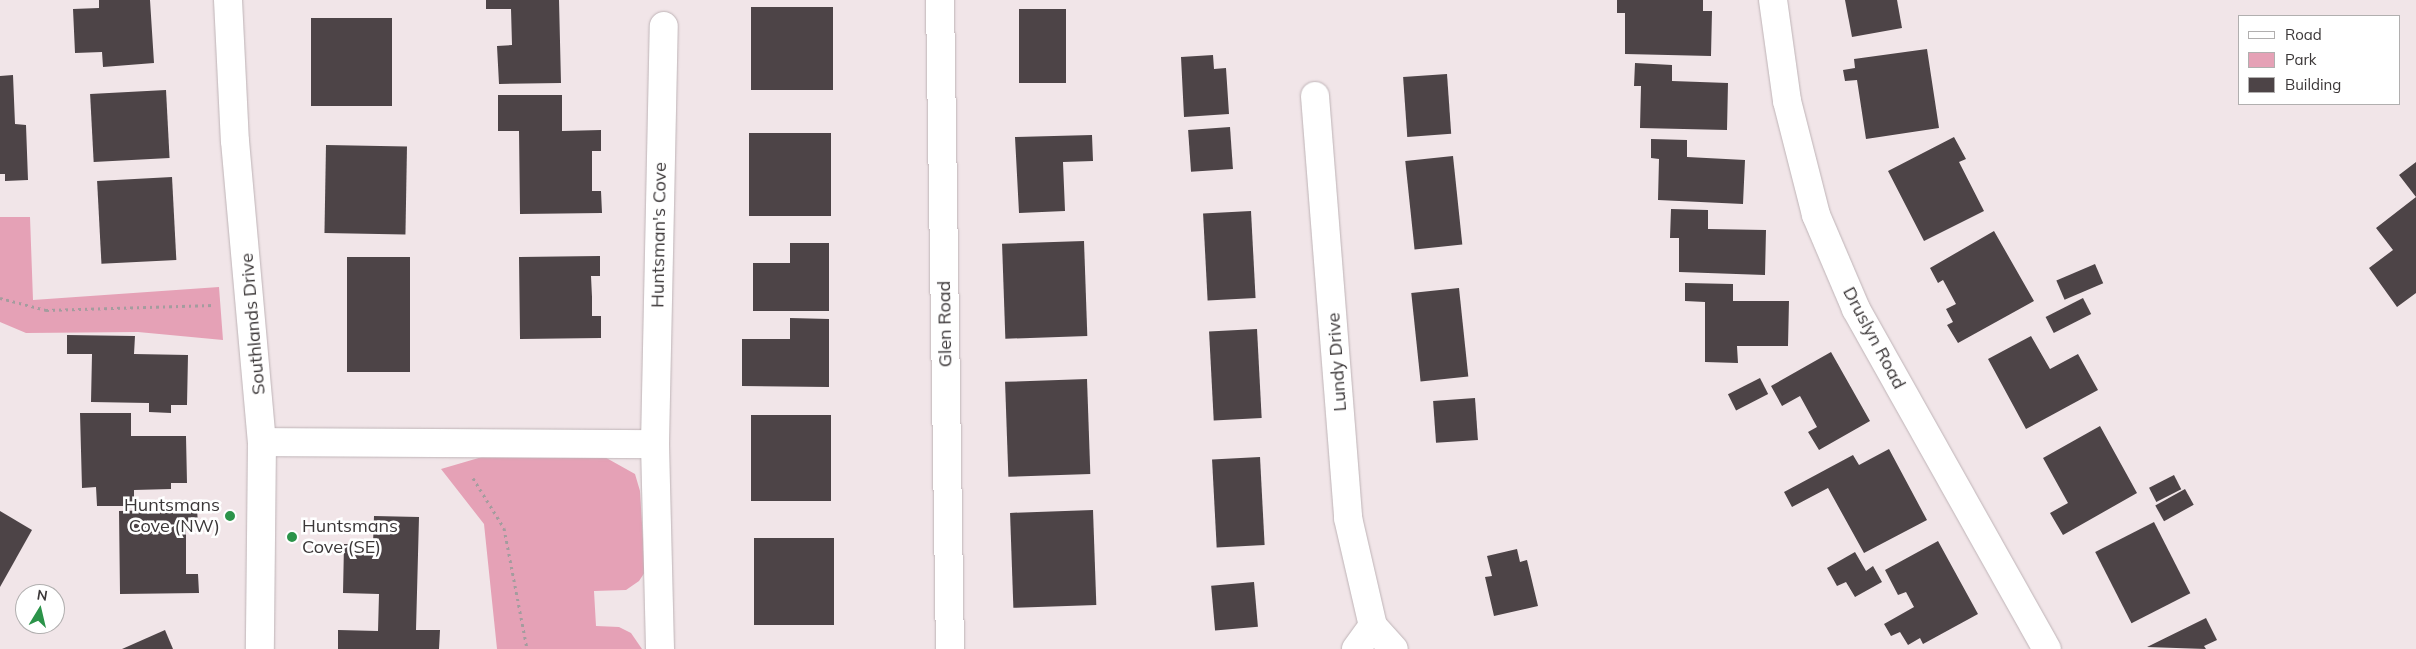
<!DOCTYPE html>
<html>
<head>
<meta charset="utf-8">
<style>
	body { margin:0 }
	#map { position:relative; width:2416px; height:649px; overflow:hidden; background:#f1e5e8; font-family:Mulish,sans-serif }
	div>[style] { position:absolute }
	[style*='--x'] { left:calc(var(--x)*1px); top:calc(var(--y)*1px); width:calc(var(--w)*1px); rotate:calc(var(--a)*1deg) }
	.green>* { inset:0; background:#e5a1b6 }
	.building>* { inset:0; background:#4d4447; transform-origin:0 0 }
	.path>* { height:3px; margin-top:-1.5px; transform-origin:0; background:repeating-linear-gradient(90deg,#a49c9e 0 2.5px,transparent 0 6.5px) }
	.roads { filter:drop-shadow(0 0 1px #beb3b6) drop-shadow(0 0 1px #beb3b6) }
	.street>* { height:28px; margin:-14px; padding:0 14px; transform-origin:14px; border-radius:14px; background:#fff }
	.dots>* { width:14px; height:14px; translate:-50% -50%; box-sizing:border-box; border:2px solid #fff; border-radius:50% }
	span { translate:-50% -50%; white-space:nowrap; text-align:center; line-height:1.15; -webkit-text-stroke:5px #fff; paint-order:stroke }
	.street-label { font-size:18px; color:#3b3738 }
	.poi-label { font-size:18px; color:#3b3738 }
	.right { translate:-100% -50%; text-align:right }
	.left { translate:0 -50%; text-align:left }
	.legend { position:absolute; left:2238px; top:15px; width:162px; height:90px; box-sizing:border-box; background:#fff; border:1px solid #b1afaf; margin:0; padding:6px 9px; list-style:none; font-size:15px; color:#3b3738 }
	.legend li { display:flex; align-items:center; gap:10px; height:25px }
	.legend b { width:25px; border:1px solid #b1afaf }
	.north { position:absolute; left:15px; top:584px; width:50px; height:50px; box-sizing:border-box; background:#fff; border:1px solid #b1afaf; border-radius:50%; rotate:9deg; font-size:14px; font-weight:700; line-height:20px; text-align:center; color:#3b3738 }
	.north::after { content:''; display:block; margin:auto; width:18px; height:22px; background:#2b9349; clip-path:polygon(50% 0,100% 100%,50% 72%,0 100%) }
</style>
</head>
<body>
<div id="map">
	<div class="green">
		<div style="clip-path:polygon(0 217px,30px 217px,33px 300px,219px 287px,223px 340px,138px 332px,26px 333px,0 322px)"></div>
		<div style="clip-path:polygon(601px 455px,635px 474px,640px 491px,645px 572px,639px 581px,626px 590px,594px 591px,596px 626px,619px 627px,631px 633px,642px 649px,497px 649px,484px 524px,441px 469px,482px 457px)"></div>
	</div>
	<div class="building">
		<div style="clip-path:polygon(99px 0,150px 0,154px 63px,103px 67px,102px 52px,75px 53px,73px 9px,99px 8px)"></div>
		<div style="clip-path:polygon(486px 0,559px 0,561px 83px,499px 84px,497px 46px,512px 45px,511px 9px,486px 9px)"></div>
		<div style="clip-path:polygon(1617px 0,1703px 0,1703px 11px,1712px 11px,1711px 56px,1625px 54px,1625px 13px,1617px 13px)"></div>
		<div style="clip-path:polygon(1845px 0,1897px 0,1902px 28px,1852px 37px)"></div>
		<div style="left:833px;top:7px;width:83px;height:82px;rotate:90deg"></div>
		<div style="left:1019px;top:9px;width:47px;height:74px"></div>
		<div style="left:311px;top:18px;width:81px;height:88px"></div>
		<div style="clip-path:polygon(1927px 49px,1939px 128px,1866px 139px,1857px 80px,1845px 81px,1843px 70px,1855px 68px,1854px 59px)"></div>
		<div style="clip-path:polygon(1213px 55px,1214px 69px,1226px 68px,1229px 114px,1184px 117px,1181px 57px)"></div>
		<div style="clip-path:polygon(1635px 63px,1672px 65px,1672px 81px,1728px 83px,1727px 130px,1640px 128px,1641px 86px,1634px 86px)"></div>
		<div style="left:1447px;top:74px;width:60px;height:44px;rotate:86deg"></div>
		<div style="clip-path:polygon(13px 75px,15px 124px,26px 125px,28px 180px,5px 181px,5px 174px,0 174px,0 76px)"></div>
		<div style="left:166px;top:90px;width:68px;height:76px;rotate:87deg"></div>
		<div style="clip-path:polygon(498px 95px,562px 95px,562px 131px,601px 130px,601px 151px,592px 151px,592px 191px,601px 191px,602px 213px,520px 214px,519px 131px,498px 131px)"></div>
		<div style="left:1230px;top:127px;width:42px;height:42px;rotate:86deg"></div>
		<div style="left:749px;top:133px;width:82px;height:83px"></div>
		<div style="clip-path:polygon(1092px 135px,1093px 161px,1063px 162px,1065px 211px,1019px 213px,1015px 137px)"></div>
		<div style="clip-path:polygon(1954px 137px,1966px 159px,1959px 162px,1984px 211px,1924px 241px,1888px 171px)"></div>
		<div style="clip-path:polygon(1651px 139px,1687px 140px,1687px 157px,1745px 160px,1743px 204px,1658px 200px,1659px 159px,1651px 158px)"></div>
		<div style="left:326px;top:145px;width:81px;height:88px;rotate:1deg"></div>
		<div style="left:1453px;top:156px;width:89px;height:48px;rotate:84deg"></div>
		<div style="clip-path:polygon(2416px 162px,2416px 293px,2397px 307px,2369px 268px,2393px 250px,2376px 228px,2416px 197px,2399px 175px)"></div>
		<div style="left:172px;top:177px;width:83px;height:75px;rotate:87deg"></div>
		<div style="clip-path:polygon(1671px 209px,1708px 210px,1708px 229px,1766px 230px,1765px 275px,1679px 272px,1679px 238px,1670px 238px)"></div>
		<div style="left:1251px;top:211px;width:87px;height:48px;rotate:87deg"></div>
		<div style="clip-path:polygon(1994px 231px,2034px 301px,1958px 343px,1947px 325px,1953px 322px,1946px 309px,1956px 304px,1943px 280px,1938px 283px,1930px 268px)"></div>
		<div style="left:1084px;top:241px;width:95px;height:82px;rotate:88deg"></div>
		<div style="clip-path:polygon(790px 243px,829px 243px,829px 311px,753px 311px,753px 263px,790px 263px)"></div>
		<div style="clip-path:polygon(600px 256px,600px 276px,591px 276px,592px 297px,592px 316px,601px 316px,601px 338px,520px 339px,519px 257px)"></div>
		<div style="left:347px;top:257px;width:63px;height:115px"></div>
		<div style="left:2095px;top:264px;width:21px;height:42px;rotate:67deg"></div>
		<div style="clip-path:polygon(1685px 283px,1733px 284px,1733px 301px,1789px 301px,1788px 346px,1737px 346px,1738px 363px,1705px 362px,1705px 302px,1685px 301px)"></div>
		<div style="left:1459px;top:288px;width:89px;height:48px;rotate:84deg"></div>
		<div style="left:2083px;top:298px;width:18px;height:42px;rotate:63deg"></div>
		<div style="clip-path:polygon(790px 318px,829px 319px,829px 387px,742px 386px,742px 339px,790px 339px)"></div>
		<div style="left:1257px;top:329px;width:89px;height:48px;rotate:87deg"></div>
		<div style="clip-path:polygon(67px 335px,135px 336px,134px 354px,188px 355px,187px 405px,171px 405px,171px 413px,149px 412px,149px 403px,91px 402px,92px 354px,67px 354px)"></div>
		<div style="clip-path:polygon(2031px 336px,2050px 369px,2078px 354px,2098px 390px,2026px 429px,1988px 359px)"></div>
		<div style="clip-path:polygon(1831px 352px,1870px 421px,1819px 450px,1808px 432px,1817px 427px,1800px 396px,1782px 406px,1771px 386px)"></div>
		<div style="left:1760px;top:378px;width:18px;height:36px;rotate:63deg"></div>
		<div style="left:1087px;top:379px;width:95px;height:82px;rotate:88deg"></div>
		<div style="left:1475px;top:398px;width:42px;height:42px;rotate:86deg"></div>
		<div style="clip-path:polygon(80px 413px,131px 413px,131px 436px,186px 436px,187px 483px,171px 483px,171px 489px,134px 490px,134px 506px,97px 506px,96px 487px,82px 488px)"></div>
		<div style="left:751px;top:415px;width:80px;height:86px"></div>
		<div style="clip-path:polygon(2100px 426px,2137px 493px,2063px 535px,2050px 513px,2068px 503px,2043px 458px)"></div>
		<div style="clip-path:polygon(1889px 449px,1927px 520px,1864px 553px,1828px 488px,1792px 507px,1784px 492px,1853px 455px,1859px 465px)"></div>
		<div style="left:1260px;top:457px;width:88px;height:48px;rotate:87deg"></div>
		<div style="left:2174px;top:475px;width:16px;height:28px;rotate:63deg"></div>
		<div style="left:2185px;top:489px;width:18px;height:34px;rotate:61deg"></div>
		<div style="clip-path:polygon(197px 509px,198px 524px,186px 525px,186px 574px,198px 574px,199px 593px,120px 594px,119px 511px)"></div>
		<div style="left:1093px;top:510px;width:95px;height:83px;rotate:88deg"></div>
		<div style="clip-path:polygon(0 511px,32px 530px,0 587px)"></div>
		<div style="clip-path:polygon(374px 516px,419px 517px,416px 630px,440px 630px,439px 649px,338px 649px,338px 630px,378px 631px,379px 594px,343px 593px,344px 544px,373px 544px)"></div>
		<div style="left:2154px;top:522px;width:80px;height:66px;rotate:63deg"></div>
		<div style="left:754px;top:538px;width:80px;height:87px"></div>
		<div style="clip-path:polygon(1938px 541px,1978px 614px,1923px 644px,1920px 638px,1908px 645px,1900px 632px,1891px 636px,1884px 624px,1914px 607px,1906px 592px,1898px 595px,1885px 570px)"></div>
		<div style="clip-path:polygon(1517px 549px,1520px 562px,1527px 560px,1538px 606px,1494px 616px,1485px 577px,1492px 576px,1487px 556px)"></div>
		<div style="clip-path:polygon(1855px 552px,1866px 571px,1873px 566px,1882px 582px,1855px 597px,1846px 582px,1837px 586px,1827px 568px)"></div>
		<div style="left:1254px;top:582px;width:45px;height:43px;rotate:85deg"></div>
		<div style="clip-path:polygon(2206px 618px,2217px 640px,2204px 646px,2206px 649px,2147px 647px)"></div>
		<div style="clip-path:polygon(165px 630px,173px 649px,122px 649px)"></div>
	</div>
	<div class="path">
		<div style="--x:0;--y:298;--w:48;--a:14.6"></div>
		<div style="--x:46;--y:310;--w:168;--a:-1.7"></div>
		<div style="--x:473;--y:478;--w:59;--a:58.2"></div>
		<div style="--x:504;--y:528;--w:123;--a:79.2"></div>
	</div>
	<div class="roads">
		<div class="street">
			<div style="--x:228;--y:0;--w:141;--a:87.2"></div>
			<div style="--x:235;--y:141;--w:302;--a:84.9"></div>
			<div style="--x:262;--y:442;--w:207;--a:90.6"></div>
			<div style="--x:940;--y:0;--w:649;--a:89.12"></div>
			<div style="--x:1773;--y:0;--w:102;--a:82.1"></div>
			<div style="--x:1787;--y:101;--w:118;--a:75.7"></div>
			<div style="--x:1816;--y:215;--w:102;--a:66.9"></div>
			<div style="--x:1856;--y:309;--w:390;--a:60.7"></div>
			<div style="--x:1315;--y:96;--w:423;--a:85.5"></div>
			<div style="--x:1348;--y:518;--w:111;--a:77"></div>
			<div style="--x:1373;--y:626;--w:31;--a:48"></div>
			<div style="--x:262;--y:442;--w:393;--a:0.3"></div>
			<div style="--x:660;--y:649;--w:205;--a:-91.4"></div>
			<div style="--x:655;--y:444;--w:418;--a:-88.8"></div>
			<div style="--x:1356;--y:649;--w:29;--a:-54"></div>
		</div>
	</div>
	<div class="dots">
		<div style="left:230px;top:516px;background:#2b9349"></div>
		<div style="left:292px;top:537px;background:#2b9349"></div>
	</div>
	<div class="street-label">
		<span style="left:659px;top:235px;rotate:-89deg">Huntsman's Cove</span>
		<span style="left:253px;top:324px;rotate:-95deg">Southlands Drive</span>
		<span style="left:945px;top:324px;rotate:-91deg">Glen Road</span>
		<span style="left:1874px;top:338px;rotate:62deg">Druslyn Road</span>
		<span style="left:1337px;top:362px;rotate:-94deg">Lundy Drive</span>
	</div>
	<div class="poi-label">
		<span class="right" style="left:220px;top:516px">Huntsmans<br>Cove (NW)</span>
		<span class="left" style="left:302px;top:537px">Huntsmans<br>Cove (SE)</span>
	</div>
	<ul class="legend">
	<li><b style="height:6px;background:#fff"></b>Road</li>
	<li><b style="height:14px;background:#e5a1b6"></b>Park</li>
	<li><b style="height:14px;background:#4d4447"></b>Building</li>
	</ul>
	<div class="north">N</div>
</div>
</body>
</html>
